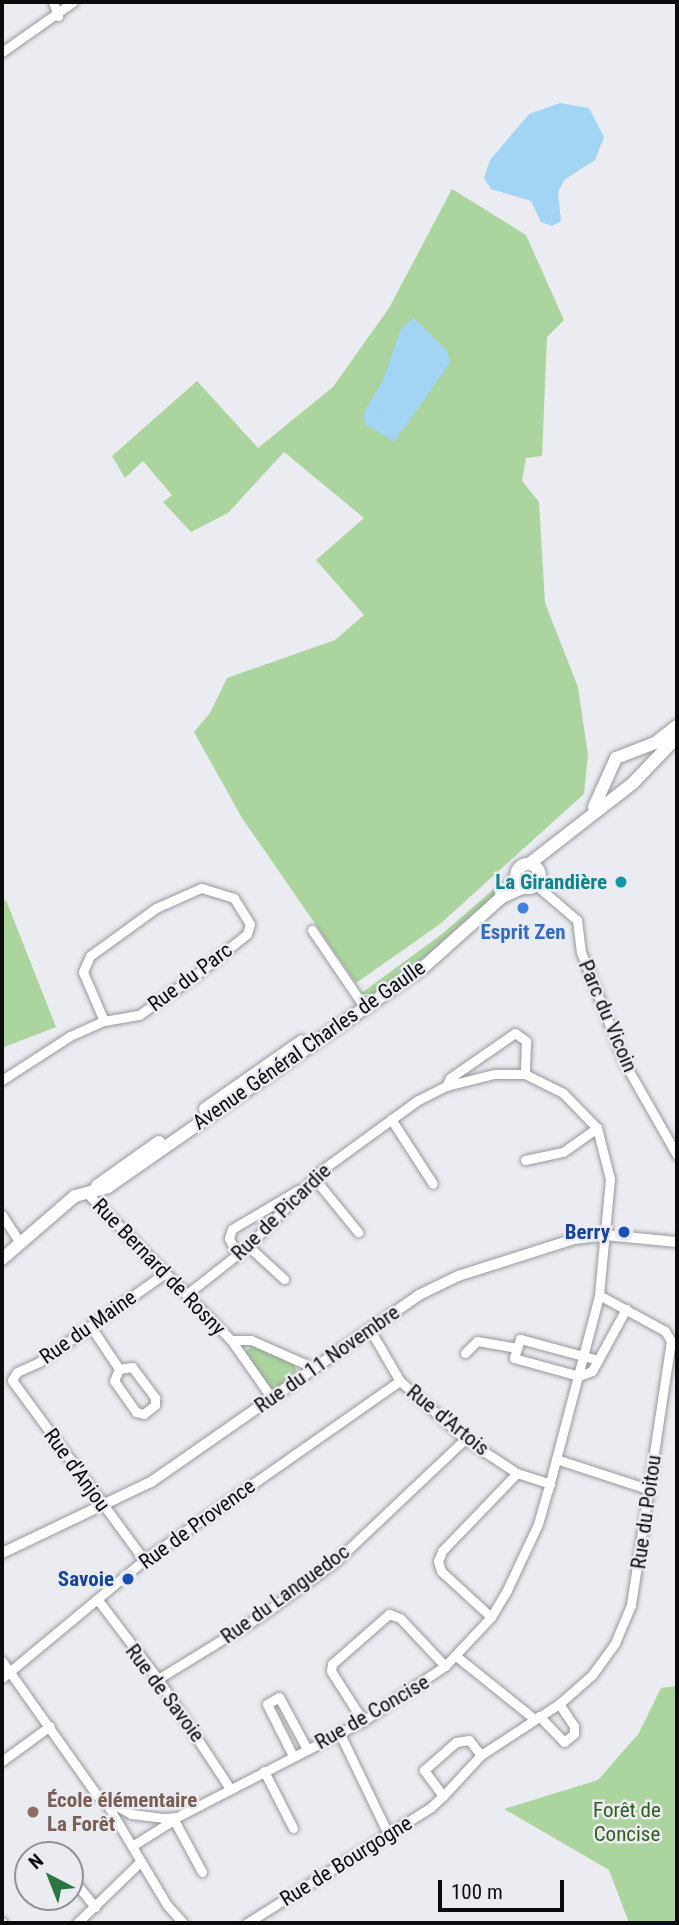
<!DOCTYPE html>
<html>
<head>
<meta charset="utf-8">
<style>
	body { margin:0 }
	#map { position:relative; width:679px; height:1925px; overflow:hidden; background:#ebecf1; font-family:"Roboto Condensed",sans-serif }
	div>[style] { position:absolute }
	[style*='--x'] { left:calc(var(--x)*1px); top:calc(var(--y)*1px); width:calc(var(--w)*1px); rotate:calc(var(--a)*1deg) }
	.green>* { inset:0; background:#abd49e }
	.water>* { inset:0; background:#a1d5f3 }
	.roads { filter:drop-shadow(0 0 2px #97989c) drop-shadow(0 0 2px #97989c) }
	.minor>* { height:9px; margin:-4.5px; padding:0 4.5px; transform-origin:4.5px; border-radius:4.5px; background:#fff }
	.tertiary>* { height:10px; margin:-5px; padding:0 5px; transform-origin:5px; border-radius:5px; background:#fff }
	.secondary>* { height:12px; margin:-6px; padding:0 6px; transform-origin:6px; border-radius:6px; background:#fff }
	.secondary>.ring { margin:-6px; padding:0; box-sizing:content-box; background:none; border:12px solid #fff; border-radius:50% }
	.dots>* { width:19px; height:19px; translate:-50% -50%; box-sizing:border-box; border:4px solid #ebecf1; border-radius:50% }
	span { translate:-50% -50%; white-space:nowrap; text-align:center; line-height:1.15; -webkit-text-stroke:5px #ebecf1; paint-order:stroke }
	.culture-label { font-size:21px; color:#0d838f; font-weight:700 }
	.right { translate:-100% -50%; text-align:right }
	.shop-label { font-size:21px; color:#366cbe; font-weight:700 }
	.street-label { font-size:21px; color:#0c0c0e }
	.transit-label { font-size:21px; color:#164399; font-weight:700 }
	.education-label { font-size:21px; color:#785e54; font-weight:700 }
	.left { translate:0 -50%; text-align:left }
	.park-label { font-size:21px; color:#2d5f18 }
	.frame { position:absolute; inset:0; border:4px solid #0c0c0e; pointer-events:none }
	.north { position:absolute; left:14px; top:1841px; width:70px; height:70px; box-sizing:border-box; background:#ebecf1; border:2px solid #929296; border-radius:50%; rotate:318deg; font-size:19px; font-weight:700; line-height:28px; text-align:center; color:#0c0c0e }
	.north::after { content:''; display:block; margin:auto; width:24px; height:32px; background:#2c7644; clip-path:polygon(50% 0,100% 100%,50% 72%,0 100%) }
	.scale { position:absolute; left:438px; top:1880px; width:126px; height:32px; box-sizing:border-box; border:4px solid #0c0c0e; border-top:0; padding-left:9px; font-size:21px; line-height:24px; white-space:nowrap; color:#0c0c0e; -webkit-text-stroke:5px #ebecf1; paint-order:stroke }
</style>
</head>
<body>
<div id="map">
	<div class="green">
		<div style="clip-path:polygon(452px 189px,526px 235px,564px 320px,547px 337px,542px 456px,526px 458px,522px 481px,539px 502px,545px 603px,578px 687px,588px 755px,584px 794px,440px 924px,356px 983px,242px 818px,194px 732px,210px 713px,227px 678px,335px 640px,364px 615px,316px 560px,364px 518px,284px 452px,228px 513px,191px 532px,163px 502px,172px 495px,143px 461px,125px 478px,112px 456px,197px 381px,258px 448px,333px 387px,389px 308px)"></div>
		<div style="clip-path:polygon(502px 882px,505px 886px,411px 969px,373px 994px,360px 994px,442px 934px)"></div>
		<div style="clip-path:polygon(6px 900px,56px 1027px,2px 1048px,2px 902px)"></div>
		<div style="clip-path:polygon(253px 1345px,294px 1363px,297px 1373px,274px 1389px,269px 1387px,245px 1352px)"></div>
		<div style="clip-path:polygon(677px 1686px,677px 1923px,629px 1923px,609px 1870px,504px 1809px,598px 1780px,639px 1733px,661px 1688px)"></div>
	</div>
	<div class="water">
		<div style="clip-path:polygon(560px 103px,589px 108px,604px 137px,595px 160px,564px 180px,558px 192px,561px 221px,552px 226px,541px 222px,531px 201px,491px 189px,484px 178px,490px 160px,529px 114px)"></div>
		<div style="clip-path:polygon(414px 318px,447px 351px,450px 363px,394px 442px,365px 424px,363px 414px,383px 380px,401px 328px)"></div>
	</div>
	<div class="roads">
		<div class="minor">
			<div style="--x:53;--y:2;--w:15;--a:70"></div>
			<div style="--x:2;--y:52;--w:87;--a:-35.2"></div>
			<div style="--x:536;--y:885;--w:54;--a:40.5"></div>
			<div style="--x:577;--y:920;--w:32;--a:83"></div>
			<div style="--x:581;--y:952;--w:120;--a:68.6"></div>
			<div style="--x:625;--y:1064;--w:105;--a:60.3"></div>
			<div style="--x:312;--y:930;--w:94;--a:55.8"></div>
			<div style="--x:2;--y:1080;--w:81;--a:-32.9"></div>
			<div style="--x:70;--y:1036;--w:37;--a:-24"></div>
			<div style="--x:104;--y:1021;--w:36;--a:-10"></div>
			<div style="--x:139;--y:1015;--w:71;--a:-35.3"></div>
			<div style="--x:197;--y:974;--w:64;--a:-38.7"></div>
			<div style="--x:247;--y:934;--w:10;--a:-73"></div>
			<div style="--x:250;--y:924;--w:31;--a:-122"></div>
			<div style="--x:234;--y:898;--w:34;--a:-163"></div>
			<div style="--x:201;--y:888;--w:49;--a:156"></div>
			<div style="--x:156;--y:908;--w:82;--a:144"></div>
			<div style="--x:90;--y:956;--w:17;--a:114"></div>
			<div style="--x:83;--y:972;--w:53;--a:66.8"></div>
			<div style="--x:446;--y:1086;--w:9;--a:-63"></div>
			<div style="--x:450;--y:1078;--w:79;--a:-34.7"></div>
			<div style="--x:515;--y:1033;--w:14;--a:36"></div>
			<div style="--x:526;--y:1041;--w:33;--a:92"></div>
			<div style="--x:391;--y:1119;--w:77;--a:57.1"></div>
			<div style="--x:525;--y:1160;--w:39;--a:-12"></div>
			<div style="--x:563;--y:1152;--w:42;--a:-35.2"></div>
			<div style="--x:314;--y:1178;--w:70;--a:50.8"></div>
			<div style="--x:88;--y:1194;--w:204;--a:45.6"></div>
			<div style="--x:231;--y:1340;--w:70;--a:54.9"></div>
			<div style="--x:2;--y:1215;--w:31;--a:57"></div>
			<div style="--x:248;--y:1246;--w:49;--a:42.5"></div>
			<div style="--x:238;--y:1256;--w:20;--a:-117"></div>
			<div style="--x:229;--y:1238;--w:9;--a:-72"></div>
			<div style="--x:232;--y:1229;--w:77;--a:-30.6"></div>
			<div style="--x:91;--y:1327;--w:50;--a:56.3"></div>
			<div style="--x:369;--y:1328;--w:61;--a:59.7"></div>
			<div style="--x:400;--y:1381;--w:87;--a:41.7"></div>
			<div style="--x:465;--y:1439;--w:62;--a:33.2"></div>
			<div style="--x:517;--y:1473;--w:35;--a:18"></div>
			<div style="--x:231;--y:1340;--w:20;--a:0"></div>
			<div style="--x:251;--y:1340;--w:67;--a:23.9"></div>
			<div style="--x:465;--y:1353;--w:17;--a:-45"></div>
			<div style="--x:477;--y:1341;--w:41;--a:9.9"></div>
			<div style="--x:598;--y:1360;--w:81;--a:-164.9"></div>
			<div style="--x:520;--y:1339;--w:20;--a:108"></div>
			<div style="--x:514;--y:1358;--w:67;--a:15.5"></div>
			<div style="--x:579;--y:1376;--w:14;--a:-21"></div>
			<div style="--x:592;--y:1371;--w:71;--a:-61.3"></div>
			<div style="--x:132;--y:1367;--w:39;--a:53"></div>
			<div style="--x:155;--y:1398;--w:7;--a:90"></div>
			<div style="--x:155;--y:1405;--w:14;--a:141"></div>
			<div style="--x:144;--y:1414;--w:8;--a:-166"></div>
			<div style="--x:136;--y:1412;--w:38;--a:-125"></div>
			<div style="--x:114;--y:1381;--w:13;--a:-67"></div>
			<div style="--x:119;--y:1369;--w:13;--a:-9"></div>
			<div style="--x:556;--y:1459;--w:97;--a:18.1"></div>
			<div style="--x:144;--y:1560;--w:223;--a:-126.3"></div>
			<div style="--x:12;--y:1380;--w:9;--a:-58"></div>
			<div style="--x:17;--y:1372;--w:24;--a:-24"></div>
			<div style="--x:39;--y:1362;--w:154;--a:-35.2"></div>
			<div style="--x:98;--y:1600;--w:99;--a:52.8"></div>
			<div style="--x:158;--y:1679;--w:129;--a:56.7"></div>
			<div style="--x:491;--y:1617;--w:68;--a:-137.4"></div>
			<div style="--x:441;--y:1571;--w:10;--a:-107"></div>
			<div style="--x:438;--y:1561;--w:11;--a:-68"></div>
			<div style="--x:442;--y:1551;--w:108;--a:-46.1"></div>
			<div style="--x:456;--y:1656;--w:99;--a:38.8"></div>
			<div style="--x:2;--y:1661;--w:164;--a:54.7"></div>
			<div style="--x:97;--y:1795;--w:39;--a:29"></div>
			<div style="--x:131;--y:1814;--w:34;--a:7"></div>
			<div style="--x:165;--y:1818;--w:12;--a:-5"></div>
			<div style="--x:177;--y:1817;--w:209;--a:-27.3"></div>
			<div style="--x:363;--y:1721;--w:99;--a:-33.9"></div>
			<div style="--x:445;--y:1666;--w:67;--a:-46.8"></div>
			<div style="--x:491;--y:1617;--w:31;--a:-59"></div>
			<div style="--x:507;--y:1590;--w:73;--a:-64.8"></div>
			<div style="--x:538;--y:1524;--w:35;--a:-74"></div>
			<div style="--x:548;--y:1490;--w:202;--a:-75.3"></div>
			<div style="--x:599;--y:1295;--w:117;--a:-84.6"></div>
			<div style="--x:610;--y:1179;--w:53;--a:-104.3"></div>
			<div style="--x:597;--y:1128;--w:49;--a:-134.2"></div>
			<div style="--x:563;--y:1093;--w:42;--a:-153.4"></div>
			<div style="--x:525;--y:1074;--w:31;--a:180"></div>
			<div style="--x:494;--y:1074;--w:49;--a:166"></div>
			<div style="--x:446;--y:1086;--w:31;--a:153"></div>
			<div style="--x:418;--y:1100;--w:117;--a:144"></div>
			<div style="--x:323;--y:1169;--w:107;--a:134.2"></div>
			<div style="--x:248;--y:1246;--w:78;--a:141.8"></div>
			<div style="--x:2;--y:1678;--w:185;--a:-39.7"></div>
			<div style="--x:144;--y:1560;--w:312;--a:-35"></div>
			<div style="--x:158;--y:1679;--w:122;--a:-31.6"></div>
			<div style="--x:262;--y:1615;--w:90;--a:-36"></div>
			<div style="--x:335;--y:1562;--w:179;--a:-43.4"></div>
			<div style="--x:539;--y:1716;--w:36;--a:46"></div>
			<div style="--x:564;--y:1742;--w:13;--a:-39"></div>
			<div style="--x:574;--y:1734;--w:8;--a:-90"></div>
			<div style="--x:574;--y:1726;--w:27;--a:-124"></div>
			<div style="--x:363;--y:1721;--w:59;--a:-122.6"></div>
			<div style="--x:331;--y:1671;--w:7;--a:-82"></div>
			<div style="--x:332;--y:1664;--w:76;--a:-41.3"></div>
			<div style="--x:389;--y:1614;--w:12;--a:20"></div>
			<div style="--x:400;--y:1618;--w:66;--a:46.8"></div>
			<div style="--x:339;--y:1732;--w:113;--a:64.3"></div>
			<div style="--x:481;--y:1755;--w:93;--a:-33.2"></div>
			<div style="--x:559;--y:1704;--w:44;--a:-41.3"></div>
			<div style="--x:592;--y:1675;--w:39;--a:-54"></div>
			<div style="--x:615;--y:1643;--w:41;--a:-67.2"></div>
			<div style="--x:631;--y:1605;--w:267;--a:-81.4"></div>
			<div style="--x:671;--y:1341;--w:12;--a:-121"></div>
			<div style="--x:665;--y:1331;--w:75;--a:-151.4"></div>
			<div style="--x:293;--y:1756;--w:58;--a:-116.6"></div>
			<div style="--x:267;--y:1704;--w:14;--a:-30"></div>
			<div style="--x:279;--y:1697;--w:59;--a:61.7"></div>
			<div style="--x:2;--y:1761;--w:59;--a:-36.1"></div>
			<div style="--x:264;--y:1771;--w:64;--a:63"></div>
			<div style="--x:105;--y:1801;--w:121;--a:59.2"></div>
			<div style="--x:167;--y:1905;--w:24;--a:48"></div>
			<div style="--x:174;--y:1820;--w:59;--a:61.7"></div>
			<div style="--x:132;--y:1846;--w:51;--a:-32.1"></div>
			<div style="--x:70;--y:1876;--w:40;--a:51"></div>
			<div style="--x:2;--y:1922;--w:1;--a:45"></div>
			<div style="--x:77;--y:1923;--w:88;--a:-44.1"></div>
			<div style="--x:247;--y:1923;--w:218;--a:-32.2"></div>
			<div style="--x:431;--y:1807;--w:16;--a:-43"></div>
			<div style="--x:443;--y:1796;--w:56;--a:-47.2"></div>
			<div style="--x:481;--y:1755;--w:19;--a:-129"></div>
			<div style="--x:469;--y:1740;--w:13;--a:171"></div>
			<div style="--x:456;--y:1742;--w:43;--a:138.8"></div>
			<div style="--x:424;--y:1770;--w:32;--a:54"></div>
		</div>
		<div class="tertiary">
			<div style="--x:2;--y:1553;--w:165;--a:-25.5"></div>
			<div style="--x:151;--y:1482;--w:327;--a:-34.9"></div>
			<div style="--x:419;--y:1295;--w:43;--a:-26"></div>
			<div style="--x:458;--y:1276;--w:122;--a:-17.7"></div>
			<div style="--x:574;--y:1239;--w:31;--a:-7"></div>
			<div style="--x:605;--y:1235;--w:72;--a:5.6"></div>
		</div>
		<div class="secondary">
			<div style="--x:594;--y:807;--w:54;--a:-65.8"></div>
			<div style="--x:616;--y:758;--w:42;--a:-21"></div>
			<div style="--x:655;--y:743;--w:28;--a:-38"></div>
			<div style="--x:529;--y:864;--w:132;--a:-37.9"></div>
			<div style="--x:633;--y:783;--w:64;--a:-46.3"></div>
			<div class="ring" style="left:516px;top:864px;width:12px;height:12px"></div>
			<div style="--x:501;--y:893;--w:21;--a:-43"></div>
			<div style="--x:205;--y:1109;--w:118;--a:-35"></div>
			<div style="--x:97;--y:1186;--w:76;--a:-35.4"></div>
			<div style="--x:2;--y:1259;--w:96;--a:-40.8"></div>
			<div style="--x:75;--y:1196;--w:34;--a:-15"></div>
			<div style="--x:108;--y:1187;--w:386;--a:-34.9"></div>
			<div style="--x:425;--y:966;--w:103;--a:-41.9"></div>
			<div style="--x:502;--y:897;--w:24;--a:-24"></div>
		</div>
	</div>
	<div class="dots">
		<div style="left:621px;top:882px;background:#0f9aa8"></div>
		<div style="left:523px;top:908px;background:#3f7fe0"></div>
		<div style="left:624px;top:1232px;background:#1a4fb4"></div>
		<div style="left:128px;top:1579px;background:#1a4fb4"></div>
		<div style="left:33px;top:1812px;background:#8d6e63"></div>
	</div>
	<div class="culture-label">
		<span class="right" style="left:607px;top:882px">La Girandière</span>
	</div>
	<div class="shop-label">
		<span style="left:523px;top:932px">Esprit Zen</span>
	</div>
	<div class="street-label">
		<span style="left:190px;top:977px;rotate:-37deg">Rue du Parc</span>
		<span style="left:608px;top:1016px;rotate:67deg">Parc du Vicoin</span>
		<span style="left:309px;top:1045px;rotate:-35deg">Avenue Général Charles de Gaulle</span>
		<span style="left:281px;top:1212px;rotate:-44deg">Rue de Picardie</span>
		<span style="left:159px;top:1267px;rotate:46deg">Rue Bernard de Rosny</span>
		<span style="left:88px;top:1327px;rotate:-35deg">Rue du Maine</span>
		<span style="left:327px;top:1359px;rotate:-35deg">Rue du 11 Novembre</span>
		<span style="left:448px;top:1420px;rotate:39deg">Rue d'Artois</span>
		<span style="left:77px;top:1470px;rotate:54deg">Rue d'Anjou</span>
		<span style="left:646px;top:1512px;rotate:-82deg">Rue du Poitou</span>
		<span style="left:197px;top:1524px;rotate:-36deg">Rue de Provence</span>
		<span style="left:285px;top:1594px;rotate:-36deg">Rue du Languedoc</span>
		<span style="left:165px;top:1693px;rotate:53deg">Rue de Savoie</span>
		<span style="left:372px;top:1712px;rotate:-30deg">Rue de Concise</span>
		<span style="left:346px;top:1861px;rotate:-32deg">Rue de Bourgogne</span>
	</div>
	<div class="transit-label">
		<span class="right" style="left:610px;top:1232px">Berry</span>
		<span class="right" style="left:114px;top:1579px">Savoie</span>
	</div>
	<div class="education-label">
		<span class="left" style="left:47px;top:1812px">École élémentaire<br>La Forêt</span>
	</div>
	<div class="park-label">
		<span style="left:627px;top:1822px">Forêt de<br>Concise</span>
	</div>
	<div class="frame"></div>
	<div class="north">N</div>
	<div class="scale">100 m</div>
</div>
</body>
</html>
